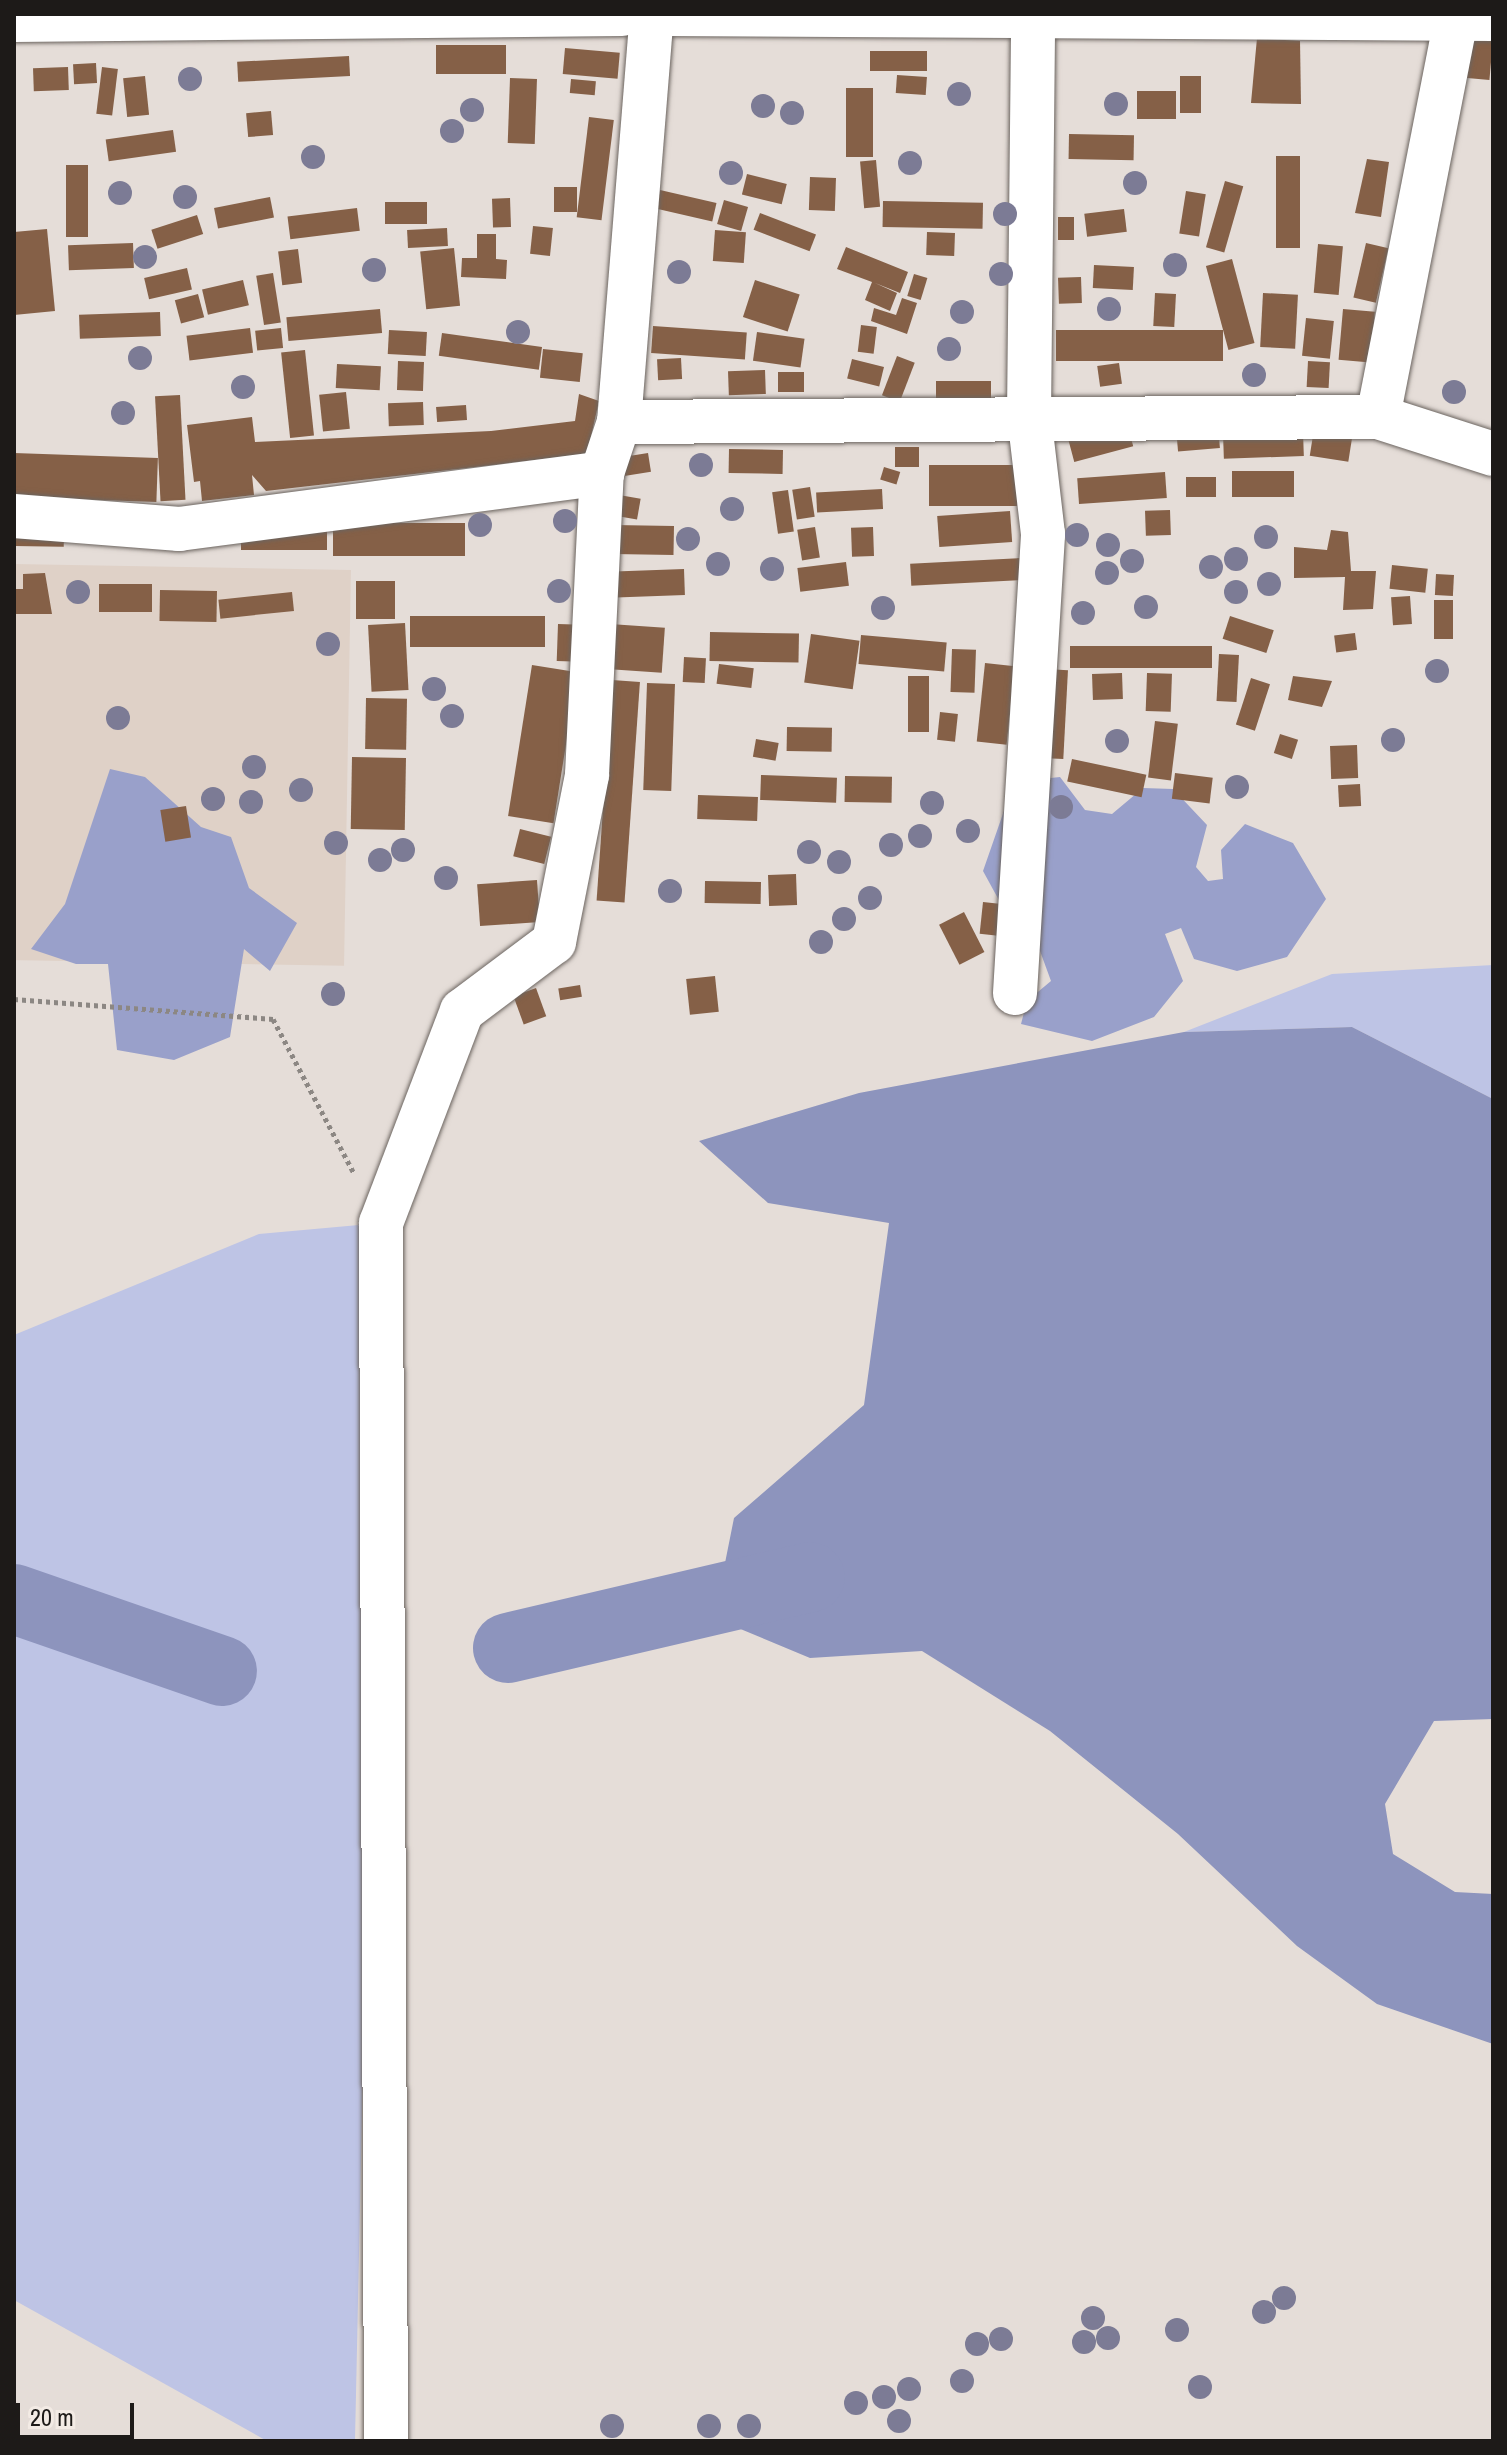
<!DOCTYPE html>
<html>
<head>
<meta charset="utf-8">
<style>
	body { margin:0 }
	#map { position:relative; width:1507px; height:2455px; overflow:hidden; background:#e5ddd8; font-family:"Archivo Narrow",sans-serif }
	div>[style] { position:absolute }
	[style*='--x'] { left:calc(var(--x)*1px); top:calc(var(--y)*1px); width:calc(var(--w)*1px); rotate:calc(var(--a)*1deg) }
	.built>* { inset:0; background:#dfd1c7; transform-origin:0 0 }
	.green>* { inset:0; background:#bec4e5 }
	.forest>* { inset:0; background:#99a0ca }
	.water>* { inset:0; background:#8d94bd }
	.river>* { height:70px; margin:-35px; padding:0 35px; transform-origin:35px; border-radius:35px; background:#8d94bd }
	.building>* { inset:0; background:#856047; transform-origin:0 0 }
	.path>* { height:5px; margin-top:-2.5px; transform-origin:0; background:repeating-linear-gradient(90deg,#8c8783 0 4px,transparent 0 8px) }
	.roads { filter:drop-shadow(0 0 2px #6b645f) drop-shadow(0 0 2px #6b645f) }
	.street>* { height:44px; margin:-22px; padding:0 22px; transform-origin:22px; border-radius:22px; background:#fff }
	.trees>* { width:24px; height:24px; margin:-12px; border-radius:50%; background:#7c7b95 }
	span { translate:-50% -50%; white-space:nowrap; text-align:center; line-height:1.15; -webkit-text-stroke:6px #f3ebe5; paint-order:stroke }
	.frame { position:absolute; inset:0; border:16px solid #1d1a18; pointer-events:none }
	.scale { position:absolute; left:16px; top:2403px; width:118px; height:36px; box-sizing:border-box; border:4px solid #1d1a18; border-top:0; padding-left:10px; font-size:24px; line-height:28px; white-space:nowrap; color:#1d1a18; -webkit-text-stroke:6px #f3ebe5; paint-order:stroke }
</style>
</head>
<body>
<div id="map">
	<div class="built">
		<div style="left:14px;top:564px;width:337px;height:396px;rotate:1deg"></div>
	</div>
	<div class="green">
		<div style="clip-path:polygon(1493px 965px,1493px 1099px,1352px 1027px,1184px 1032px,1332px 974px)"></div>
		<div style="clip-path:polygon(381px 1223px,355px 2441px,267px 2441px,14px 2300px,14px 1335px,259px 1234px)"></div>
	</div>
	<div class="forest">
		<div style="clip-path:polygon(110px 769px,145px 777px,201px 827px,231px 837px,249px 888px,297px 923px,270px 971px,244px 949px,230px 1037px,174px 1060px,117px 1050px,108px 964px,76px 964px,31px 949px,65px 904px)"></div>
		<div style="clip-path:polygon(1060px 777px,1085px 810px,1112px 814px,1143px 788px,1173px 789px,1207px 825px,1196px 867px,1208px 881px,1223px 879px,1221px 850px,1245px 824px,1293px 843px,1326px 899px,1287px 957px,1237px 971px,1194px 959px,1181px 928px,1165px 934px,1183px 981px,1154px 1017px,1092px 1041px,1021px 1024px,1027px 1001px,1051px 981px,1040px 951px,1024px 946px,983px 871px,1014px 782px)"></div>
	</div>
	<div class="water">
		<div style="clip-path:polygon(1352px 1027px,1493px 1099px,1493px 1719px,1434px 1721px,1385px 1804px,1393px 1854px,1455px 1892px,1493px 1894px,1493px 2044px,1377px 2004px,1297px 1946px,1178px 1834px,1050px 1731px,922px 1651px,810px 1658px,714px 1618px,734px 1518px,864px 1405px,889px 1223px,768px 1203px,699px 1141px,859px 1093px,1184px 1032px)"></div>
	</div>
	<div class="river">
		<div style="--x:14;--y:1599;--w:220;--a:19.1"></div>
		<div style="--x:508;--y:1648;--w:310;--a:-13.2"></div>
	</div>
	<div class="building">
		<div style="clip-path:polygon(1257px 38px,1300px 41px,1301px 104px,1251px 103px)"></div>
		<div style="left:1468px;top:38px;width:25px;height:40px;rotate:5deg"></div>
		<div style="left:436px;top:45px;width:70px;height:29px"></div>
		<div style="left:565px;top:48px;width:55px;height:26px;rotate:5deg"></div>
		<div style="left:927px;top:51px;width:20px;height:57px;rotate:90deg"></div>
		<div style="left:349px;top:56px;width:20px;height:112px;rotate:87deg"></div>
		<div style="left:96px;top:63px;width:20px;height:23px;rotate:87deg"></div>
		<div style="left:68px;top:67px;width:23px;height:35px;rotate:88deg"></div>
		<div style="left:102px;top:67px;width:16px;height:47px;rotate:7deg"></div>
		<div style="left:897px;top:75px;width:30px;height:18px;rotate:4deg"></div>
		<div style="left:145px;top:76px;width:39px;height:22px;rotate:84deg"></div>
		<div style="left:1180px;top:76px;width:21px;height:37px"></div>
		<div style="left:510px;top:78px;width:27px;height:65px;rotate:2deg"></div>
		<div style="left:571px;top:79px;width:25px;height:14px;rotate:5deg"></div>
		<div style="left:846px;top:88px;width:27px;height:69px"></div>
		<div style="left:1176px;top:91px;width:28px;height:39px;rotate:90deg"></div>
		<div style="left:271px;top:111px;width:24px;height:25px;rotate:85deg"></div>
		<div style="left:589px;top:117px;width:25px;height:101px;rotate:7deg"></div>
		<div style="left:173px;top:130px;width:22px;height:68px;rotate:82deg"></div>
		<div style="left:1069px;top:134px;width:65px;height:25px;rotate:1deg"></div>
		<div style="left:1276px;top:156px;width:24px;height:92px"></div>
		<div style="clip-path:polygon(1367px 159px,1389px 162px,1381px 217px,1355px 213px)"></div>
		<div style="left:876px;top:160px;width:47px;height:16px;rotate:85deg"></div>
		<div style="left:66px;top:165px;width:22px;height:72px"></div>
		<div style="left:747px;top:174px;width:41px;height:21px;rotate:14deg"></div>
		<div style="left:810px;top:177px;width:26px;height:33px;rotate:2deg"></div>
		<div style="left:1225px;top:181px;width:19px;height:69px;rotate:16deg"></div>
		<div style="left:554px;top:187px;width:23px;height:25px"></div>
		<div style="left:660px;top:190px;width:58px;height:19px;rotate:13deg"></div>
		<div style="left:1186px;top:191px;width:20px;height:43px;rotate:9deg"></div>
		<div style="left:270px;top:197px;width:21px;height:57px;rotate:79deg"></div>
		<div style="left:510px;top:198px;width:29px;height:18px;rotate:88deg"></div>
		<div style="left:724px;top:200px;width:25px;height:25px;rotate:16deg"></div>
		<div style="left:883px;top:201px;width:100px;height:26px;rotate:1deg"></div>
		<div style="left:427px;top:202px;width:22px;height:42px;rotate:90deg"></div>
		<div style="left:357px;top:208px;width:23px;height:70px;rotate:83deg"></div>
		<div style="left:1124px;top:209px;width:23px;height:40px;rotate:83deg"></div>
		<div style="left:760px;top:213px;width:60px;height:18px;rotate:21deg"></div>
		<div style="left:197px;top:215px;width:20px;height:48px;rotate:72deg"></div>
		<div style="left:1058px;top:217px;width:16px;height:23px"></div>
		<div style="left:533px;top:226px;width:20px;height:28px;rotate:6deg"></div>
		<div style="left:447px;top:228px;width:18px;height:40px;rotate:87deg"></div>
		<div style="clip-path:polygon(47px 229px,55px 311px,14px 315px,14px 232px)"></div>
		<div style="left:715px;top:230px;width:31px;height:31px;rotate:4deg"></div>
		<div style="left:927px;top:232px;width:28px;height:23px;rotate:2deg"></div>
		<div style="clip-path:polygon(477px 234px,496px 234px,496px 259px,507px 260px,506px 279px,461px 277px,462px 258px,477px 258px)"></div>
		<div style="left:133px;top:243px;width:25px;height:65px;rotate:88deg"></div>
		<div style="left:1366px;top:243px;width:23px;height:56px;rotate:13deg"></div>
		<div style="left:1318px;top:244px;width:25px;height:49px;rotate:5deg"></div>
		<div style="clip-path:polygon(846px 247px,908px 272px,900px 293px,875px 283px,897px 293px,890px 311px,865px 300px,872px 282px,837px 269px)"></div>
		<div style="left:454px;top:248px;width:58px;height:34px;rotate:84deg"></div>
		<div style="left:298px;top:249px;width:34px;height:20px;rotate:83deg"></div>
		<div style="left:1232px;top:259px;width:87px;height:27px;rotate:75deg"></div>
		<div style="left:1094px;top:265px;width:40px;height:23px;rotate:3deg"></div>
		<div style="left:187px;top:268px;width:22px;height:44px;rotate:77deg"></div>
		<div style="left:273px;top:273px;width:50px;height:17px;rotate:81deg"></div>
		<div style="left:914px;top:274px;width:14px;height:23px;rotate:17deg"></div>
		<div style="left:1081px;top:277px;width:26px;height:23px;rotate:88deg"></div>
		<div style="left:243px;top:280px;width:26px;height:42px;rotate:77deg"></div>
		<div style="left:755px;top:280px;width:47px;height:39px;rotate:18deg"></div>
		<div style="left:1155px;top:293px;width:21px;height:33px;rotate:3deg"></div>
		<div style="left:1263px;top:293px;width:35px;height:54px;rotate:3deg"></div>
		<div style="left:198px;top:294px;width:24px;height:24px;rotate:75deg"></div>
		<div style="clip-path:polygon(902px 298px,917px 303px,907px 334px,871px 321px,874px 308px,896px 315px)"></div>
		<div style="left:380px;top:309px;width:24px;height:94px;rotate:85deg"></div>
		<div style="left:1343px;top:309px;width:32px;height:51px;rotate:5deg"></div>
		<div style="left:160px;top:312px;width:24px;height:81px;rotate:88deg"></div>
		<div style="left:1306px;top:318px;width:28px;height:38px;rotate:6deg"></div>
		<div style="left:861px;top:325px;width:16px;height:27px;rotate:7deg"></div>
		<div style="left:653px;top:326px;width:94px;height:27px;rotate:4deg"></div>
		<div style="left:250px;top:328px;width:25px;height:64px;rotate:83deg"></div>
		<div style="left:281px;top:328px;width:20px;height:26px;rotate:84deg"></div>
		<div style="left:389px;top:330px;width:38px;height:24px;rotate:3deg"></div>
		<div style="left:1056px;top:330px;width:167px;height:31px"></div>
		<div style="left:757px;top:332px;width:48px;height:29px;rotate:8deg"></div>
		<div style="left:442px;top:333px;width:101px;height:23px;rotate:8deg"></div>
		<div style="left:543px;top:349px;width:40px;height:29px;rotate:6deg"></div>
		<div style="left:305px;top:350px;width:86px;height:24px;rotate:84deg"></div>
		<div style="left:897px;top:356px;width:19px;height:42px;rotate:21deg"></div>
		<div style="left:681px;top:358px;width:21px;height:24px;rotate:87deg"></div>
		<div style="left:852px;top:359px;width:33px;height:20px;rotate:14deg"></div>
		<div style="left:398px;top:361px;width:26px;height:29px;rotate:2deg"></div>
		<div style="left:1308px;top:361px;width:22px;height:26px;rotate:3deg"></div>
		<div style="left:1119px;top:363px;width:21px;height:22px;rotate:82deg"></div>
		<div style="left:337px;top:364px;width:44px;height:24px;rotate:3deg"></div>
		<div style="left:765px;top:370px;width:24px;height:37px;rotate:88deg"></div>
		<div style="left:778px;top:372px;width:26px;height:20px"></div>
		<div style="left:991px;top:381px;width:21px;height:55px;rotate:90deg"></div>
		<div style="left:346px;top:392px;width:37px;height:27px;rotate:84deg"></div>
		<div style="clip-path:polygon(579px 394px,599px 401px,587px 454px,266px 491px,252px 475px,254px 495px,202px 501px,200px 481px,194px 482px,187px 425px,252px 417px,255px 442px,491px 431px,575px 421px)"></div>
		<div style="left:180px;top:395px;width:105px;height:25px;rotate:87deg"></div>
		<div style="left:423px;top:402px;width:23px;height:35px;rotate:88deg"></div>
		<div style="left:466px;top:405px;width:15px;height:30px;rotate:86deg"></div>
		<div style="left:1127px;top:423px;width:24px;height:61px;rotate:75deg"></div>
		<div style="left:1218px;top:426px;width:22px;height:42px;rotate:85deg"></div>
		<div style="left:1314px;top:429px;width:39px;height:27px;rotate:9deg"></div>
		<div style="left:1303px;top:432px;width:24px;height:80px;rotate:88deg"></div>
		<div style="left:895px;top:447px;width:24px;height:20px"></div>
		<div style="left:729px;top:449px;width:54px;height:24px;rotate:1deg"></div>
		<div style="left:14px;top:453px;width:144px;height:44px;rotate:2deg"></div>
		<div style="left:648px;top:453px;width:19px;height:27px;rotate:81deg"></div>
		<div style="left:1017px;top:465px;width:41px;height:88px;rotate:90deg"></div>
		<div style="left:884px;top:467px;width:17px;height:13px;rotate:17deg"></div>
		<div style="left:1232px;top:471px;width:62px;height:26px"></div>
		<div style="left:1165px;top:472px;width:26px;height:88px;rotate:86deg"></div>
		<div style="left:1186px;top:477px;width:30px;height:20px"></div>
		<div style="left:810px;top:487px;width:30px;height:18px;rotate:81deg"></div>
		<div style="left:882px;top:489px;width:20px;height:66px;rotate:87deg"></div>
		<div style="left:788px;top:490px;width:42px;height:16px;rotate:82deg"></div>
		<div style="left:619px;top:495px;width:22px;height:21px;rotate:10deg"></div>
		<div style="left:1170px;top:510px;width:25px;height:25px;rotate:88deg"></div>
		<div style="left:1010px;top:511px;width:31px;height:73px;rotate:86deg"></div>
		<div style="left:465px;top:523px;width:33px;height:132px;rotate:90deg"></div>
		<div style="left:614px;top:525px;width:60px;height:29px;rotate:1deg"></div>
		<div style="left:241px;top:526px;width:86px;height:24px"></div>
		<div style="left:815px;top:527px;width:31px;height:18px;rotate:81deg"></div>
		<div style="left:873px;top:527px;width:29px;height:22px;rotate:88deg"></div>
		<div style="clip-path:polygon(1331px 530px,1348px 532px,1351px 571px,1376px 571px,1373px 609px,1343px 610px,1345px 577px,1294px 578px,1294px 547px,1327px 550px)"></div>
		<div style="left:14px;top:531px;width:50px;height:15px;rotate:1deg"></div>
		<div style="left:1021px;top:558px;width:22px;height:111px;rotate:87deg"></div>
		<div style="left:846px;top:562px;width:24px;height:49px;rotate:83deg"></div>
		<div style="left:1392px;top:565px;width:36px;height:24px;rotate:6deg"></div>
		<div style="left:684px;top:569px;width:26px;height:69px;rotate:88deg"></div>
		<div style="clip-path:polygon(45px 573px,52px 614px,14px 614px,14px 589px,23px 589px,23px 574px)"></div>
		<div style="left:1436px;top:574px;width:18px;height:21px;rotate:3deg"></div>
		<div style="left:356px;top:581px;width:39px;height:38px"></div>
		<div style="left:99px;top:584px;width:53px;height:28px"></div>
		<div style="left:160px;top:590px;width:57px;height:31px;rotate:1deg"></div>
		<div style="left:292px;top:592px;width:19px;height:74px;rotate:84deg"></div>
		<div style="left:1410px;top:596px;width:28px;height:19px;rotate:86deg"></div>
		<div style="left:1434px;top:600px;width:19px;height:39px"></div>
		<div style="left:545px;top:616px;width:31px;height:135px;rotate:90deg"></div>
		<div style="left:1230px;top:616px;width:46px;height:24px;rotate:18deg"></div>
		<div style="left:405px;top:623px;width:67px;height:37px;rotate:87deg"></div>
		<div style="left:558px;top:624px;width:24px;height:37px;rotate:2deg"></div>
		<div style="left:610px;top:624px;width:55px;height:45px;rotate:4deg"></div>
		<div style="left:710px;top:632px;width:89px;height:29px;rotate:1deg"></div>
		<div style="left:1355px;top:633px;width:17px;height:21px;rotate:83deg"></div>
		<div style="left:811px;top:634px;width:49px;height:49px;rotate:8deg"></div>
		<div style="left:861px;top:635px;width:86px;height:29px;rotate:5deg"></div>
		<div style="left:1212px;top:646px;width:22px;height:142px;rotate:90deg"></div>
		<div style="left:952px;top:649px;width:24px;height:43px;rotate:2deg"></div>
		<div style="left:1219px;top:654px;width:20px;height:47px;rotate:3deg"></div>
		<div style="left:684px;top:657px;width:22px;height:25px;rotate:3deg"></div>
		<div style="left:985px;top:663px;width:30px;height:79px;rotate:6deg"></div>
		<div style="left:719px;top:664px;width:35px;height:20px;rotate:7deg"></div>
		<div style="left:532px;top:665px;width:46px;height:153px;rotate:9deg"></div>
		<div style="left:1046px;top:669px;width:22px;height:89px;rotate:3deg"></div>
		<div style="left:1122px;top:673px;width:26px;height:30px;rotate:88deg"></div>
		<div style="left:1147px;top:673px;width:25px;height:38px;rotate:2deg"></div>
		<div style="left:908px;top:676px;width:21px;height:56px"></div>
		<div style="clip-path:polygon(1293px 676px,1332px 681px,1322px 707px,1288px 700px)"></div>
		<div style="left:1251px;top:678px;width:20px;height:49px;rotate:18deg"></div>
		<div style="left:612px;top:680px;width:28px;height:221px;rotate:4deg"></div>
		<div style="left:647px;top:683px;width:28px;height:107px;rotate:2deg"></div>
		<div style="left:366px;top:698px;width:41px;height:51px;rotate:1deg"></div>
		<div style="left:940px;top:712px;width:18px;height:28px;rotate:6deg"></div>
		<div style="left:1155px;top:721px;width:23px;height:57px;rotate:7deg"></div>
		<div style="left:787px;top:727px;width:45px;height:24px;rotate:1deg"></div>
		<div style="left:1280px;top:734px;width:19px;height:20px;rotate:18deg"></div>
		<div style="left:756px;top:739px;width:23px;height:18px;rotate:10deg"></div>
		<div style="left:1357px;top:745px;width:33px;height:27px;rotate:88deg"></div>
		<div style="left:352px;top:757px;width:54px;height:72px;rotate:1deg"></div>
		<div style="left:1072px;top:759px;width:76px;height:23px;rotate:12deg"></div>
		<div style="left:1175px;top:773px;width:38px;height:26px;rotate:7deg"></div>
		<div style="left:761px;top:775px;width:76px;height:25px;rotate:2deg"></div>
		<div style="left:845px;top:776px;width:47px;height:26px;rotate:1deg"></div>
		<div style="left:1360px;top:784px;width:22px;height:22px;rotate:87deg"></div>
		<div style="left:698px;top:795px;width:60px;height:24px;rotate:2deg"></div>
		<div style="left:186px;top:806px;width:32px;height:26px;rotate:81deg"></div>
		<div style="left:520px;top:829px;width:32px;height:28px;rotate:14deg"></div>
		<div style="left:796px;top:874px;width:31px;height:28px;rotate:88deg"></div>
		<div style="left:537px;top:880px;width:42px;height:60px;rotate:86deg"></div>
		<div style="left:705px;top:881px;width:56px;height:22px;rotate:1deg"></div>
		<div style="left:983px;top:902px;width:30px;height:32px;rotate:6deg"></div>
		<div style="left:964px;top:912px;width:45px;height:28px;rotate:63deg"></div>
		<div style="left:715px;top:976px;width:36px;height:29px;rotate:84deg"></div>
		<div style="left:580px;top:985px;width:12px;height:22px;rotate:81deg"></div>
		<div style="left:536px;top:988px;width:30px;height:24px;rotate:70deg"></div>
	</div>
	<div class="path">
		<div style="--x:14;--y:999;--w:260;--a:4.4"></div>
		<div style="--x:273;--y:1019;--w:174;--a:62.3"></div>
	</div>
	<div class="roads">
		<div class="street">
			<div style="--x:666;--y:14;--w:827;--a:0.35"></div>
			<div style="--x:14;--y:20;--w:608;--a:-0.57"></div>
			<div style="--x:1378;--y:417;--w:411;--a:-78.9"></div>
			<div style="--x:619;--y:422;--w:759;--a:-0.38"></div>
			<div style="--x:1378;--y:417;--w:121;--a:17.8"></div>
			<div style="--x:14;--y:516;--w:166;--a:4.5"></div>
			<div style="--x:179;--y:529;--w:427;--a:-7.5"></div>
			<div style="--x:1015;--y:993;--w:460;--a:-86.5"></div>
			<div style="--x:1043;--y:534;--w:120;--a:-96.7"></div>
			<div style="--x:1029;--y:415;--w:401;--a:-89.4"></div>
			<div style="--x:386;--y:2441;--w:1218;--a:-90.24"></div>
			<div style="--x:381;--y:1223;--w:227;--a:-69.1"></div>
			<div style="--x:462;--y:1011;--w:115;--a:-36.9"></div>
			<div style="--x:554;--y:942;--w:170;--a:-78.8"></div>
			<div style="--x:587;--y:775;--w:302;--a:-87.2"></div>
			<div style="--x:602;--y:473;--w:54;--a:-71.6"></div>
			<div style="--x:619;--y:422;--w:409;--a:-85.4"></div>
		</div>
	</div>
	<div class="trees">
		<div style="left:190px;top:79px"></div>
		<div style="left:959px;top:94px"></div>
		<div style="left:1116px;top:104px"></div>
		<div style="left:763px;top:106px"></div>
		<div style="left:472px;top:110px"></div>
		<div style="left:792px;top:113px"></div>
		<div style="left:452px;top:131px"></div>
		<div style="left:313px;top:157px"></div>
		<div style="left:910px;top:163px"></div>
		<div style="left:731px;top:173px"></div>
		<div style="left:1135px;top:183px"></div>
		<div style="left:120px;top:193px"></div>
		<div style="left:185px;top:197px"></div>
		<div style="left:1005px;top:214px"></div>
		<div style="left:145px;top:257px"></div>
		<div style="left:1175px;top:265px"></div>
		<div style="left:374px;top:270px"></div>
		<div style="left:679px;top:272px"></div>
		<div style="left:1001px;top:274px"></div>
		<div style="left:1109px;top:309px"></div>
		<div style="left:962px;top:312px"></div>
		<div style="left:518px;top:332px"></div>
		<div style="left:949px;top:349px"></div>
		<div style="left:140px;top:358px"></div>
		<div style="left:1254px;top:375px"></div>
		<div style="left:243px;top:387px"></div>
		<div style="left:1454px;top:392px"></div>
		<div style="left:123px;top:413px"></div>
		<div style="left:701px;top:465px"></div>
		<div style="left:732px;top:509px"></div>
		<div style="left:565px;top:521px"></div>
		<div style="left:480px;top:525px"></div>
		<div style="left:1077px;top:535px"></div>
		<div style="left:1266px;top:537px"></div>
		<div style="left:688px;top:539px"></div>
		<div style="left:1108px;top:545px"></div>
		<div style="left:1236px;top:559px"></div>
		<div style="left:1132px;top:561px"></div>
		<div style="left:718px;top:564px"></div>
		<div style="left:1211px;top:567px"></div>
		<div style="left:772px;top:569px"></div>
		<div style="left:1107px;top:573px"></div>
		<div style="left:1269px;top:584px"></div>
		<div style="left:559px;top:591px"></div>
		<div style="left:78px;top:592px"></div>
		<div style="left:1236px;top:592px"></div>
		<div style="left:1146px;top:607px"></div>
		<div style="left:883px;top:608px"></div>
		<div style="left:1083px;top:613px"></div>
		<div style="left:328px;top:644px"></div>
		<div style="left:1437px;top:671px"></div>
		<div style="left:434px;top:689px"></div>
		<div style="left:452px;top:716px"></div>
		<div style="left:118px;top:718px"></div>
		<div style="left:1393px;top:740px"></div>
		<div style="left:1117px;top:741px"></div>
		<div style="left:254px;top:767px"></div>
		<div style="left:1237px;top:787px"></div>
		<div style="left:301px;top:790px"></div>
		<div style="left:213px;top:799px"></div>
		<div style="left:251px;top:802px"></div>
		<div style="left:932px;top:803px"></div>
		<div style="left:1061px;top:807px"></div>
		<div style="left:968px;top:831px"></div>
		<div style="left:920px;top:836px"></div>
		<div style="left:336px;top:843px"></div>
		<div style="left:891px;top:845px"></div>
		<div style="left:403px;top:850px"></div>
		<div style="left:809px;top:852px"></div>
		<div style="left:380px;top:860px"></div>
		<div style="left:839px;top:862px"></div>
		<div style="left:446px;top:878px"></div>
		<div style="left:670px;top:891px"></div>
		<div style="left:870px;top:898px"></div>
		<div style="left:844px;top:919px"></div>
		<div style="left:821px;top:942px"></div>
		<div style="left:333px;top:994px"></div>
		<div style="left:1284px;top:2298px"></div>
		<div style="left:1264px;top:2312px"></div>
		<div style="left:1093px;top:2318px"></div>
		<div style="left:1177px;top:2330px"></div>
		<div style="left:1108px;top:2338px"></div>
		<div style="left:1001px;top:2339px"></div>
		<div style="left:1084px;top:2342px"></div>
		<div style="left:977px;top:2344px"></div>
		<div style="left:962px;top:2381px"></div>
		<div style="left:1200px;top:2387px"></div>
		<div style="left:909px;top:2389px"></div>
		<div style="left:884px;top:2397px"></div>
		<div style="left:856px;top:2403px"></div>
		<div style="left:899px;top:2421px"></div>
		<div style="left:612px;top:2426px"></div>
		<div style="left:709px;top:2426px"></div>
		<div style="left:749px;top:2426px"></div>
	</div>
	<div class="frame"></div>
	<div class="scale">20 m</div>
</div>
</body>
</html>
